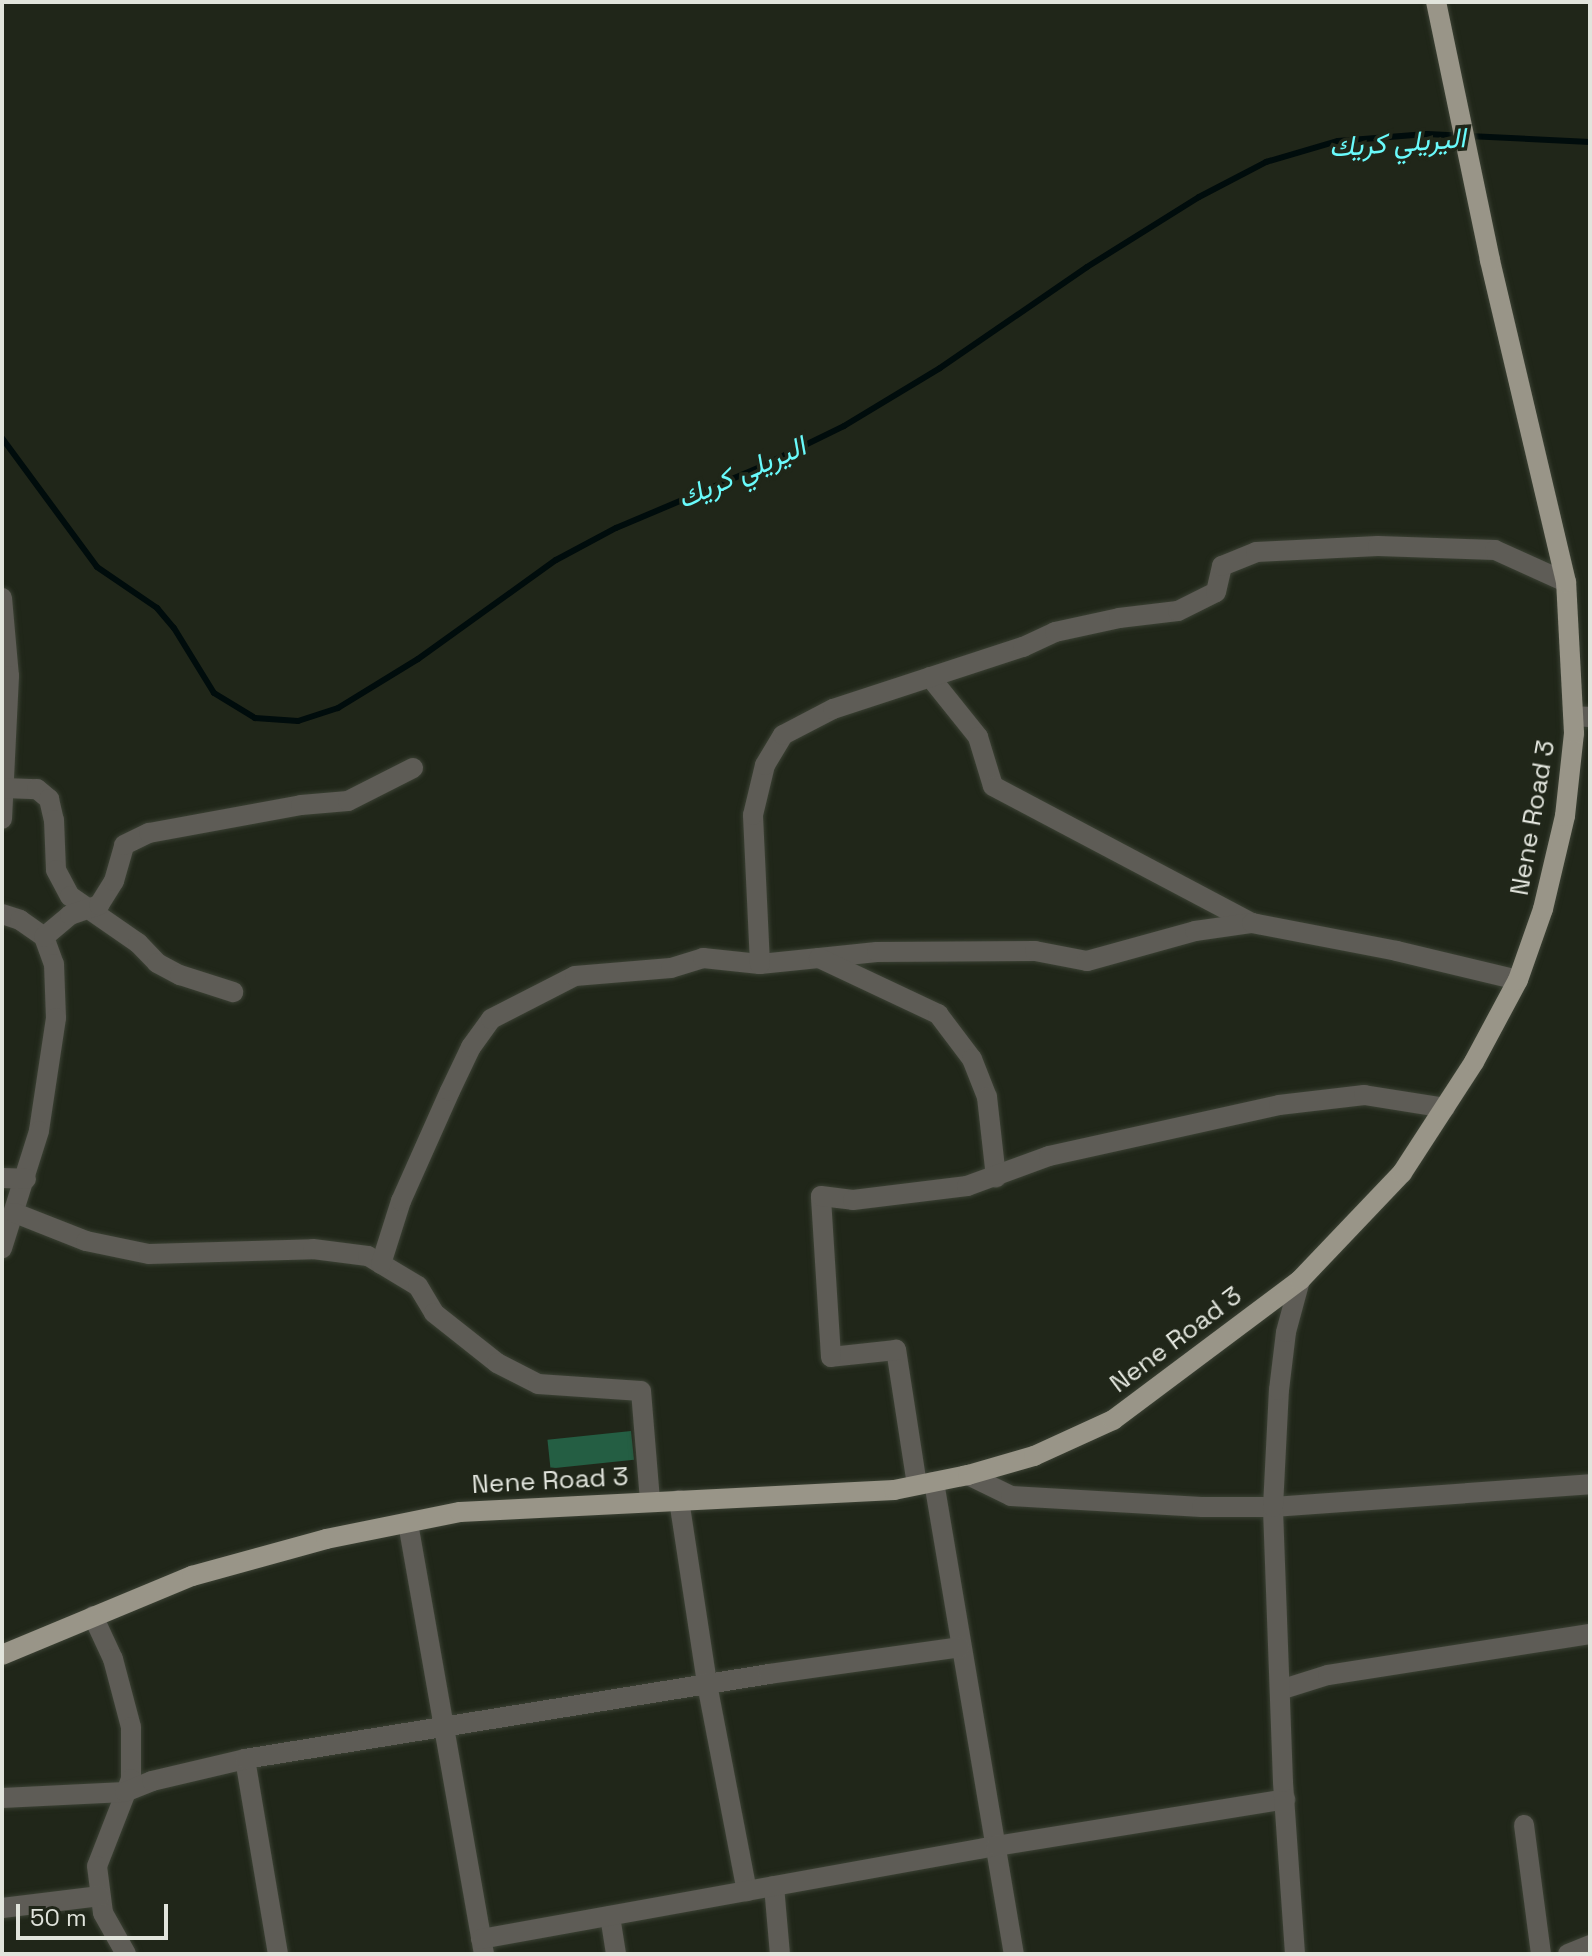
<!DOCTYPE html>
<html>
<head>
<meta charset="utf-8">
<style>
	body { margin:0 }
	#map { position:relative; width:1592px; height:1956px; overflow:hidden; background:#202619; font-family:"Space Grotesk",Vazirmatn,sans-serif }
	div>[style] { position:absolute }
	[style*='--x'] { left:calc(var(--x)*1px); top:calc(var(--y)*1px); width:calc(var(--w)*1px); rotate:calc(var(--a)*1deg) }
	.stream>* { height:6px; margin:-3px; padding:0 3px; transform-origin:3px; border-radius:3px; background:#000c0c }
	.building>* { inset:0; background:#245e43; transform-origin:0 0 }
	.roads { filter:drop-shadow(0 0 2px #3b4134) drop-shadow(0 0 2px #3b4134) }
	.minor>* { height:20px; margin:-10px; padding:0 10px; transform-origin:10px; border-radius:10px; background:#5e5c56 }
	.tertiary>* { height:20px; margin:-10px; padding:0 10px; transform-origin:10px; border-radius:10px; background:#5e5c56 }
	.primary>* { height:20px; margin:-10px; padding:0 10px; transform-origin:10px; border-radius:10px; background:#999588 }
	span { translate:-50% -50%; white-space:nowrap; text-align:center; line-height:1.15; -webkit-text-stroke:7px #202619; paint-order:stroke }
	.street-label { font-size:26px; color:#e1e4dc }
	.water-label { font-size:28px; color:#69fafb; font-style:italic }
	.frame { position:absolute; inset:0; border:4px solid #e1e4dc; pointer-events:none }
	.scale { position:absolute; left:16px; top:1904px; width:152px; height:36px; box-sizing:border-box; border:4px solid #e1e4dc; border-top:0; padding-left:10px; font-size:24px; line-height:28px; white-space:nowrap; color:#e1e4dc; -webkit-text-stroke:6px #202619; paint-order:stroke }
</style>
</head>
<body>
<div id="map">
	<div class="stream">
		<div style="--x:2;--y:438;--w:160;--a:53.6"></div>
		<div style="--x:97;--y:567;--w:73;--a:34.3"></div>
		<div style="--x:157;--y:608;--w:26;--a:50"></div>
		<div style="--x:174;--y:628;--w:76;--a:58.4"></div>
		<div style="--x:214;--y:693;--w:48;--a:31.4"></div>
		<div style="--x:255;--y:718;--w:43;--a:4"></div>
		<div style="--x:298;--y:721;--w:42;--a:-18"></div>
		<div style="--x:338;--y:708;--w:94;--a:-31.5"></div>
		<div style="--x:418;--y:659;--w:170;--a:-35.7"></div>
		<div style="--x:556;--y:560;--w:68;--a:-28.1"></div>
		<div style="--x:616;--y:528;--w:154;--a:-22.9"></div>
		<div style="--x:758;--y:468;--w:96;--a:-26"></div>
		<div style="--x:844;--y:426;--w:112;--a:-31.1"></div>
		<div style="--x:940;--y:368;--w:178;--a:-34.5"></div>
		<div style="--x:1087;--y:267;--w:132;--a:-32"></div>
		<div style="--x:1199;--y:197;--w:76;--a:-27.6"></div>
		<div style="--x:1266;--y:162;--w:75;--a:-16.3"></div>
		<div style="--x:1338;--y:141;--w:89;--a:-4.5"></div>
		<div style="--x:1427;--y:134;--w:163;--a:2.8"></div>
	</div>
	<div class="building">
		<div style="left:631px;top:1431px;width:29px;height:84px;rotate:84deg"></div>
	</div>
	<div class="roads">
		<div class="minor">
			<div style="--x:2;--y:598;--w:78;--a:84.9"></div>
			<div style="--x:9;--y:676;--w:143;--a:92.8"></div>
			<div style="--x:930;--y:677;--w:77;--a:51.3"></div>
			<div style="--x:978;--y:737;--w:51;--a:73"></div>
			<div style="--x:993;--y:786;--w:293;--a:27.9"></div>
			<div style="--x:1574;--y:716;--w:16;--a:4"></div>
			<div style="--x:4;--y:788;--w:33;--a:2"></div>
			<div style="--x:37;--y:789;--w:16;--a:40"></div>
			<div style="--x:49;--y:799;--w:22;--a:77"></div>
			<div style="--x:54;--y:820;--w:50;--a:87.7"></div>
			<div style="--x:56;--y:870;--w:30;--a:62"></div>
			<div style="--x:70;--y:896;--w:83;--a:34.7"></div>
			<div style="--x:138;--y:943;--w:28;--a:46"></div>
			<div style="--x:157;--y:963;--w:26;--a:28"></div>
			<div style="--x:180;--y:975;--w:56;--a:17.8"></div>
			<div style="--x:2;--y:914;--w:19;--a:18"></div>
			<div style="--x:20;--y:920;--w:29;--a:35"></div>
			<div style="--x:44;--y:937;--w:29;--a:70"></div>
			<div style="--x:54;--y:964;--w:54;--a:87.9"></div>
			<div style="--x:56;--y:1018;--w:114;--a:98.6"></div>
			<div style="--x:39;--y:1131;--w:123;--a:107.5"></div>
			<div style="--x:44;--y:937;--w:34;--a:-40"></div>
			<div style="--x:70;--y:915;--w:31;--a:-19"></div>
			<div style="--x:99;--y:905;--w:28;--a:-58"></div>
			<div style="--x:114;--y:881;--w:37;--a:-74"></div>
			<div style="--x:124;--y:845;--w:28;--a:-26"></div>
			<div style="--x:149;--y:833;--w:155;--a:-10.4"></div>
			<div style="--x:301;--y:805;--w:47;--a:-4.9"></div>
			<div style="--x:348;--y:801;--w:73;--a:-26.9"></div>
			<div style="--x:819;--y:958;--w:58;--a:-5.9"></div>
			<div style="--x:877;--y:952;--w:158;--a:-0.4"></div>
			<div style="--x:1035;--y:951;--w:53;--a:10.9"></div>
			<div style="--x:1087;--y:961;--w:112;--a:-15.5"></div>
			<div style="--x:1195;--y:931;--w:58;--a:-8"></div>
			<div style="--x:1252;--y:923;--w:148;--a:10.9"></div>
			<div style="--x:1397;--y:951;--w:124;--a:13.5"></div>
			<div style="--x:760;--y:964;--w:59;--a:-5.8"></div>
			<div style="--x:819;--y:958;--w:132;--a:25.2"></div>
			<div style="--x:938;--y:1014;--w:56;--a:52.9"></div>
			<div style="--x:972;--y:1059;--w:41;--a:68.5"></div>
			<div style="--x:987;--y:1097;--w:81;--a:83.6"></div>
			<div style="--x:2;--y:1178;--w:24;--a:2"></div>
			<div style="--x:15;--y:1213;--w:76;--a:21.5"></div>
			<div style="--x:86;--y:1241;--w:64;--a:11.7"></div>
			<div style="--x:149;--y:1254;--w:164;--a:-1.7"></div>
			<div style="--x:313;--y:1249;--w:55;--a:7.3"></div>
			<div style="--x:368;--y:1256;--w:58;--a:31"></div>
			<div style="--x:418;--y:1286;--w:31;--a:59"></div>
			<div style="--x:434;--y:1313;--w:80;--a:38.4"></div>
			<div style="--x:497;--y:1363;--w:46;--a:27.1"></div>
			<div style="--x:538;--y:1384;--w:103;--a:3.9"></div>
			<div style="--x:641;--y:1391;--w:110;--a:85.3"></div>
			<div style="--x:381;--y:1264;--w:66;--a:-72.4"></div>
			<div style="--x:401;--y:1201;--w:120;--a:-66"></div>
			<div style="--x:450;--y:1091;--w:49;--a:-64.5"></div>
			<div style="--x:471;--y:1047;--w:34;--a:-54"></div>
			<div style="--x:491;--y:1019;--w:94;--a:-27.1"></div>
			<div style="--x:575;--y:976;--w:96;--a:-4.8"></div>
			<div style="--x:671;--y:968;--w:34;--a:-17"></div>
			<div style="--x:703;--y:958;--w:57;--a:6"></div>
			<div style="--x:760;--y:964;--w:149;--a:-92.7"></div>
			<div style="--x:753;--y:815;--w:51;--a:-76.5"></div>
			<div style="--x:765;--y:765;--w:35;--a:-59"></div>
			<div style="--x:783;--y:735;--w:56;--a:-27.5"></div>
			<div style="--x:833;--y:709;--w:200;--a:-18.1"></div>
			<div style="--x:1023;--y:647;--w:35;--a:-25"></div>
			<div style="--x:1055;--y:632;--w:66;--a:-12.3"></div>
			<div style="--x:1119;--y:618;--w:59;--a:-6.8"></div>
			<div style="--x:1178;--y:611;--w:42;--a:-26.6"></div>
			<div style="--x:1216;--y:592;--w:27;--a:-77"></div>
			<div style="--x:1222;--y:566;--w:37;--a:-22"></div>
			<div style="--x:1256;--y:552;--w:122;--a:-2.8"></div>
			<div style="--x:1378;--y:546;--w:117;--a:2"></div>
			<div style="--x:1495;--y:550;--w:78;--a:24.3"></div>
			<div style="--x:968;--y:1475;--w:48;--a:26"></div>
			<div style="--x:1011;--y:1496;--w:191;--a:3.3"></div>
			<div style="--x:1202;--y:1507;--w:71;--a:0"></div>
			<div style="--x:1273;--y:1507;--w:318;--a:-4.1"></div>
			<div style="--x:934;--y:1482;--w:479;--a:80.4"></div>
			<div style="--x:917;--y:1485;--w:137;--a:-98.8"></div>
			<div style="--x:896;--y:1350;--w:65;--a:173.9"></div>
			<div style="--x:831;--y:1357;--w:161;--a:-93.6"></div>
			<div style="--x:821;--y:1196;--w:32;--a:7"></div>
			<div style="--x:853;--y:1200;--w:115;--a:-7"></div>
			<div style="--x:967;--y:1186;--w:87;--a:-20.1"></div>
			<div style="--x:1049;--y:1156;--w:236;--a:-12.5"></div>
			<div style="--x:1279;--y:1105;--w:86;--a:-6.7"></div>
			<div style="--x:1364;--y:1095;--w:82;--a:9.1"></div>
			<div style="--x:679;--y:1500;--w:186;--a:81.3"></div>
			<div style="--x:707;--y:1684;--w:211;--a:79.1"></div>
			<div style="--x:408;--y:1523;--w:438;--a:80"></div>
			<div style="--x:93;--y:1616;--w:47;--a:65.1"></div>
			<div style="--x:113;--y:1659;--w:70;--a:75.2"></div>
			<div style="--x:131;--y:1727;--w:52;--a:90"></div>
			<div style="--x:131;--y:1779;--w:93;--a:111.3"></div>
			<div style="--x:97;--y:1866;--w:47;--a:82.7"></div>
			<div style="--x:103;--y:1913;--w:47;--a:60.7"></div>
			<div style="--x:1280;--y:1690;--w:50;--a:-17.4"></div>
			<div style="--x:1328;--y:1675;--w:265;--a:-8.9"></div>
			<div style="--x:245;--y:1759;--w:198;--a:80.4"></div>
			<div style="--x:2;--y:1798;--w:123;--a:-2.8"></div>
			<div style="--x:125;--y:1792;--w:29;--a:-22"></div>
			<div style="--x:152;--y:1781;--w:96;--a:-13.3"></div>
			<div style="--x:245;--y:1759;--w:531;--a:-9.21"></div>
			<div style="--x:769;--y:1674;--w:193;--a:-8"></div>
			<div style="--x:1524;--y:1825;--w:130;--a:82.5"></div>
			<div style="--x:774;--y:1886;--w:68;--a:85"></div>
			<div style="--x:2;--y:1908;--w:99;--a:-7"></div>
			<div style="--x:610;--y:1916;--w:38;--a:81"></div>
			<div style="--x:481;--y:1939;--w:523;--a:-10.24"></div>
			<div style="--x:996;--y:1846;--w:293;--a:-9.2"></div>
			<div style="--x:1568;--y:1954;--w:24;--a:-22"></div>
		</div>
		<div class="tertiary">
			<div style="--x:1295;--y:1954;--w:172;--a:-94"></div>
			<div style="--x:1283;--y:1782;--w:275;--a:-92.1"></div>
			<div style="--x:1273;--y:1507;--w:117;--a:-87.1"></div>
			<div style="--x:1279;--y:1390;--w:58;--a:-83.1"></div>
			<div style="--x:1286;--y:1332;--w:54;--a:-74.9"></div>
		</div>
		<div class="primary">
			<div style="--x:2;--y:1655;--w:206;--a:-22.6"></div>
			<div style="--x:192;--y:1576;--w:139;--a:-15.4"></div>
			<div style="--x:326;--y:1539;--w:137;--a:-11.4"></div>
			<div style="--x:460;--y:1512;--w:435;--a:-2.9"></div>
			<div style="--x:894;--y:1490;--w:76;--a:-11.5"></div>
			<div style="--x:968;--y:1475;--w:69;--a:-16.1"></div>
			<div style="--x:1034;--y:1456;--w:87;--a:-24.5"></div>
			<div style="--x:1113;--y:1420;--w:234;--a:-36.8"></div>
			<div style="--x:1300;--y:1280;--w:148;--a:-46.4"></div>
			<div style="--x:1402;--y:1173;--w:132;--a:-57"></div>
			<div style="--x:1474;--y:1062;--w:93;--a:-61.8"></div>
			<div style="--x:1518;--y:980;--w:75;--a:-70.6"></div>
			<div style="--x:1543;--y:909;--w:96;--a:-76.7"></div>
			<div style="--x:1565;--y:816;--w:83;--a:-83.8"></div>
			<div style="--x:1574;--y:733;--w:151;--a:-93"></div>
			<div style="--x:1566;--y:582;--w:331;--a:-103.3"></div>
			<div style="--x:1490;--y:260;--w:264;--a:-101.8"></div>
		</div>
	</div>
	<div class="street-label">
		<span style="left:1533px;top:818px;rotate:-80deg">Nene Road 3</span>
		<span style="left:1176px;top:1340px;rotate:-37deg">Nene Road 3</span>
		<span style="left:550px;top:1481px;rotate:-3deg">Nene Road 3</span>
	</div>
	<div class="water-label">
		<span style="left:1397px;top:142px;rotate:-4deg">اليريلي كريك</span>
		<span style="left:741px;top:472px;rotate:-24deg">اليريلي كريك</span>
	</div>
	<div class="frame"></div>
	<div class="scale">50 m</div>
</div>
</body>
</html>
